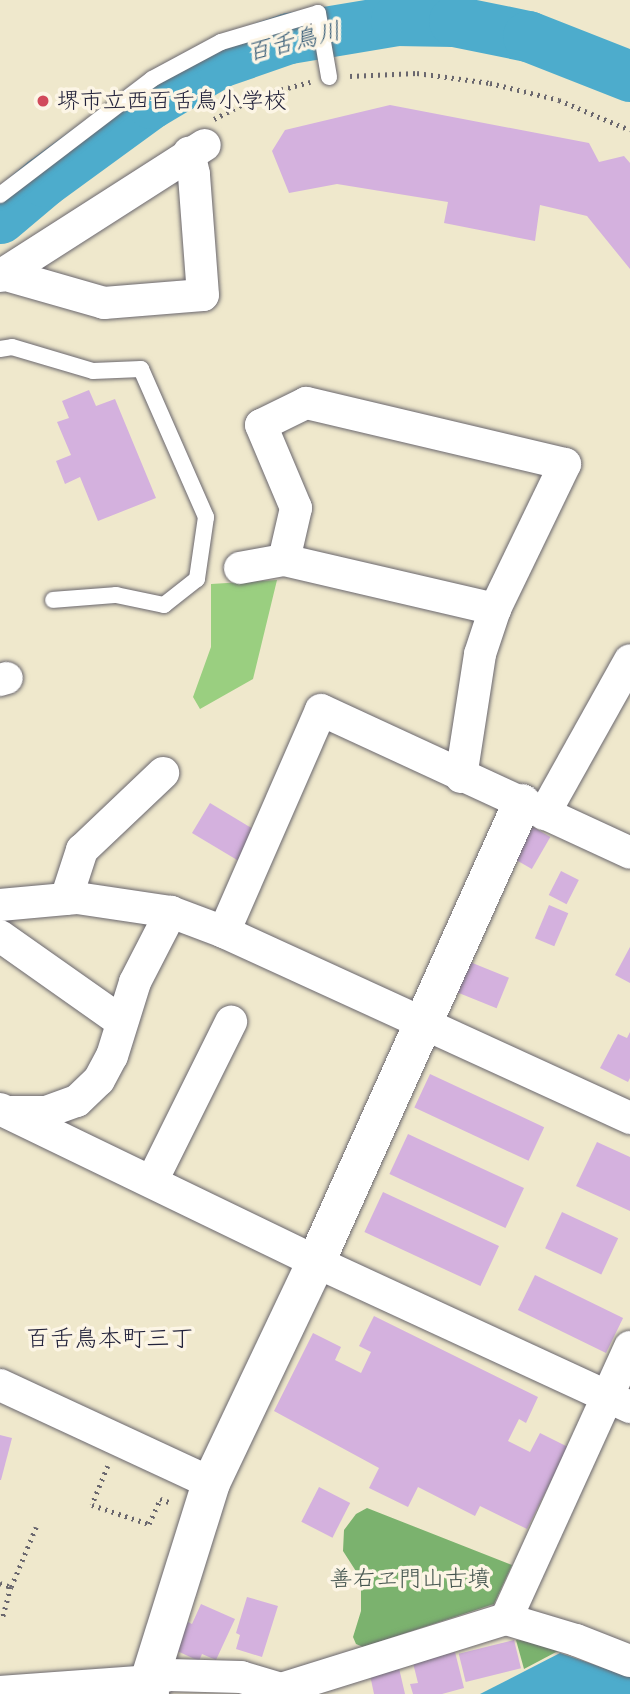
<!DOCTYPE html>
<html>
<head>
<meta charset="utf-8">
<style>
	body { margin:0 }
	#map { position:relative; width:630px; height:1694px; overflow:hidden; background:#efe8cc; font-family:Pangolin,"Klee One",sans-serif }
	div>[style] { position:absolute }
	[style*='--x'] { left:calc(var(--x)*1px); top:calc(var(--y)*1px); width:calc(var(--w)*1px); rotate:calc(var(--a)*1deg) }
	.green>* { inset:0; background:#9acf80 }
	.forest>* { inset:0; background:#7bb26e }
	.water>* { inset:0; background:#4daccc }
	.river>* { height:51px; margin:-25.5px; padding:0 25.5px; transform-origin:25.5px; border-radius:25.5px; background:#4daccc }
	.building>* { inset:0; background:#d4b1de; transform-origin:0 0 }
	.path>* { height:4.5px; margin-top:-2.25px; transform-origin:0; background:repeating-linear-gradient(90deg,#6a676e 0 2px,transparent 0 7px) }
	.roads { filter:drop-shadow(0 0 2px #6a676e) drop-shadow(0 0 2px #6a676e) }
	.service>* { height:16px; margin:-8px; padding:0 8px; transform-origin:8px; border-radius:8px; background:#fff }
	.minor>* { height:32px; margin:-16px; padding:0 16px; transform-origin:16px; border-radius:16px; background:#fff }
	.tertiary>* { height:38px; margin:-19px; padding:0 19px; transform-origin:19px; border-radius:19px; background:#fff }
	.dots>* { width:19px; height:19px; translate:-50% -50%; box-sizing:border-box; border:4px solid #fcf5e5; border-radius:50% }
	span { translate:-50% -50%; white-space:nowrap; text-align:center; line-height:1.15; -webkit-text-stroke:7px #fcf5e5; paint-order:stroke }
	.poi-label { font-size:23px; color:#22223b }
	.left { translate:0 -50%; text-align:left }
	.park-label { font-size:23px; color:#465650 }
	.water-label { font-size:24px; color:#335975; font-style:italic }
	.neighbourhood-label { font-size:24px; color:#22223b }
</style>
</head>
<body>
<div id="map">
	<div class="green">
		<div style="clip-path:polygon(277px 580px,253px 679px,200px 709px,193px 697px,211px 647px,211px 584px)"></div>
	</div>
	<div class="forest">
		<div style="clip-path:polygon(367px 1508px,512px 1565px,494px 1604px,363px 1647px,356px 1644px,353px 1637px,361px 1611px,361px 1579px,343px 1551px,344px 1530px,356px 1514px)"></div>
		<div style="clip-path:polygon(516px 1640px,530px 1641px,558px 1651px,524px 1669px)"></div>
	</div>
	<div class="water">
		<div style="clip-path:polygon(560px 1653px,630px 1677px,630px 1694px,480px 1694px)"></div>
	</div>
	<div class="river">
		<div style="--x:0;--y:218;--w:57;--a:-40.1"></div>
		<div style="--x:44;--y:181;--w:132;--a:-36.1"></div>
		<div style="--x:151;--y:103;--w:80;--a:-30.7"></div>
		<div style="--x:220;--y:62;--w:73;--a:-19.2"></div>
		<div style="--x:289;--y:38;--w:109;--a:-9.5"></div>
		<div style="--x:396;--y:20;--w:58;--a:1"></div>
		<div style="--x:454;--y:21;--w:76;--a:11.5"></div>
		<div style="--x:528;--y:36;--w:110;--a:21.4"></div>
	</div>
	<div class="building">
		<div style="clip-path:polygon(390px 105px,589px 143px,599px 162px,624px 156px,630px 163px,630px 269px,587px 216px,540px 205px,535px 241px,444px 223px,448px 202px,337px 184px,289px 193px,272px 151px,285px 130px)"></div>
		<div style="clip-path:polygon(89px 390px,96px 406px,115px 399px,156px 498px,98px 521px,80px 477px,65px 484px,56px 461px,71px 455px,57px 422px,69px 418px,62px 401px)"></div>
		<div style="left:210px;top:803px;width:58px;height:35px;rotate:31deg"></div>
		<div style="left:533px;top:827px;width:20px;height:37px;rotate:30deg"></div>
		<div style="left:561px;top:871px;width:20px;height:27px;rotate:27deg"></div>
		<div style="left:549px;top:905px;width:21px;height:36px;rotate:23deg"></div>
		<div style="clip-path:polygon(630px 947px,630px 983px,615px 975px)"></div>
		<div style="left:470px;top:962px;width:42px;height:33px;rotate:22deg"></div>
		<div style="clip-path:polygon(630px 1032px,630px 1078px,628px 1082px,600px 1068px,618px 1034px,627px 1038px)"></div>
		<div style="left:430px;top:1074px;width:126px;height:37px;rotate:25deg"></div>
		<div style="left:408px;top:1134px;width:128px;height:44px;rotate:25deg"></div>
		<div style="clip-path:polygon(597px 1142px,630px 1157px,630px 1211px,576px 1186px)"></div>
		<div style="left:383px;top:1192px;width:128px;height:44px;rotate:25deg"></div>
		<div style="left:562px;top:1212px;width:62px;height:40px;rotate:25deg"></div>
		<div style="left:535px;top:1275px;width:98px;height:39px;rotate:26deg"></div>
		<div style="clip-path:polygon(374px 1316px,538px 1397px,526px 1423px,519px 1419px,508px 1441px,530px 1452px,540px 1433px,568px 1447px,527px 1529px,480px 1506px,475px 1516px,418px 1487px,408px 1507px,369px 1488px,379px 1468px,274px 1411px,313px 1333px,341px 1347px,335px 1360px,361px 1373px,371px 1352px,359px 1346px)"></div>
		<div style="clip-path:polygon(0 1435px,12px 1438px,1px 1480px,0 1480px)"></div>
		<div style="left:319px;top:1487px;width:35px;height:39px;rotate:27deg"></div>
		<div style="clip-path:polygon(247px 1597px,278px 1606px,262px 1657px,236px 1649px,240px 1635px,236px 1633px)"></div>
		<div style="clip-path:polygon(201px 1604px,235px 1619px,216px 1660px,202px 1654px,199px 1661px,175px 1650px,188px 1622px,192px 1624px)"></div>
		<div style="left:514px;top:1640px;width:29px;height:57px;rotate:76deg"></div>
		<div style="clip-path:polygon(455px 1652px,464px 1688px,442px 1694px,413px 1694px,410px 1684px,418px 1683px,413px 1663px)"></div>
		<div style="clip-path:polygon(399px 1668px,405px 1694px,374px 1694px,370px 1675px)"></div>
	</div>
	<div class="path">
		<div style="--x:350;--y:76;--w:67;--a:-2.6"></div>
		<div style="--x:417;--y:73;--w:74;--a:7.8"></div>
		<div style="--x:490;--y:83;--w:71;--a:13.8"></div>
		<div style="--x:559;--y:100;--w:77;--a:22.9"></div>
		<div style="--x:214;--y:119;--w:53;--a:-27.1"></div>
		<div style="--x:261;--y:95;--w:51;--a:-14.9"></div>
		<div style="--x:108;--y:1466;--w:42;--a:112.3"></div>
		<div style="--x:92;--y:1505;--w:60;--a:18.4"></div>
		<div style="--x:149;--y:1524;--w:27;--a:-66"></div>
		<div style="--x:160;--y:1499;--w:13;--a:18"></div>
		<div style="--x:0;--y:1583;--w:12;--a:20"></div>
		<div style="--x:11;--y:1587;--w:34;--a:105"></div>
		<div style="--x:11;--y:1587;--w:65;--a:-67.4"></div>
	</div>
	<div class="roads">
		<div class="service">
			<div style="--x:0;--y:195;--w:191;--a:-37.3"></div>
			<div style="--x:152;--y:79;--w:78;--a:-28.2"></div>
			<div style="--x:221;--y:42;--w:101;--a:-16.6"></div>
			<div style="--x:318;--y:13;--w:65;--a:80.2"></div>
			<div style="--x:0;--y:349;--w:12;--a:-9"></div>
			<div style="--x:12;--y:347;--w:84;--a:16.5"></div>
			<div style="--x:93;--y:371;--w:48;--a:-2.4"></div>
			<div style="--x:141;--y:369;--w:162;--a:66.3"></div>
			<div style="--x:206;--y:517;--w:63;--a:98.3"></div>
			<div style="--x:197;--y:579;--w:42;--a:141.8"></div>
			<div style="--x:164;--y:605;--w:49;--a:-168.2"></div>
			<div style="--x:116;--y:595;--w:63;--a:175.5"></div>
		</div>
		<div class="minor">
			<div style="--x:3;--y:274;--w:105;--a:16"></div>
			<div style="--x:104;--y:303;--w:99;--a:-4.6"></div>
			<div style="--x:203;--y:295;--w:121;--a:-94.3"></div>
			<div style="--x:194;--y:174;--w:22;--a:-103"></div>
			<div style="--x:0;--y:276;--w:243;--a:-32.6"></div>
			<div style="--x:240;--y:568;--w:45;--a:-10.3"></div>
			<div style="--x:0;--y:680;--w:7;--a:-16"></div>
			<div style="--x:461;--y:777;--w:124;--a:-81.2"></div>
			<div style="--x:480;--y:654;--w:47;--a:-71.6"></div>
			<div style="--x:495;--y:609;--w:161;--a:-64.2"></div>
			<div style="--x:565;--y:464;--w:266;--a:-166.7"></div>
			<div style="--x:306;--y:403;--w:50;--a:153.9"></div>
			<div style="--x:261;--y:425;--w:90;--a:67.1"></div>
			<div style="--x:296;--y:508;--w:53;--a:103"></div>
			<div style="--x:284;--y:560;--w:217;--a:13.1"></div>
			<div style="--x:544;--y:814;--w:176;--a:-60.8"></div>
			<div style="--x:66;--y:899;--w:52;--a:-71.9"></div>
			<div style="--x:82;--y:850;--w:112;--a:-43.5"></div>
			<div style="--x:0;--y:905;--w:77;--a:-5.2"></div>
			<div style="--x:77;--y:898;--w:95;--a:8.5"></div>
			<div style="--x:171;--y:912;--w:57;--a:20.7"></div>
			<div style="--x:224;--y:932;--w:447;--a:24.6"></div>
			<div style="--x:224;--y:932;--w:242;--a:-66.4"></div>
			<div style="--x:321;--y:710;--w:340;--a:24.8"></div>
			<div style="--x:0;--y:936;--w:149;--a:35.2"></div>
			<div style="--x:0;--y:1109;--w:351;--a:25.8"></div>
			<div style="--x:316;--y:1262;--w:346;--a:24.8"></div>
			<div style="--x:11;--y:1112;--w:35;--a:0"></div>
			<div style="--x:46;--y:1112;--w:33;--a:-20"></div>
			<div style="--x:77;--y:1101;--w:30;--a:-44"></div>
			<div style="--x:99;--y:1080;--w:27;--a:-62"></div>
			<div style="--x:112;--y:1056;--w:77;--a:-72.7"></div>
			<div style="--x:135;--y:982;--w:79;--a:-62.8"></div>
			<div style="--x:152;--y:1181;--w:178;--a:-63.6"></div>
			<div style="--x:0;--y:1385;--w:233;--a:24.9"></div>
			<div style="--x:506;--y:1619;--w:299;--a:-65.5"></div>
			<div style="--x:0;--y:1692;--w:149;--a:-4.2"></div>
			<div style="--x:149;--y:1681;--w:21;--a:-17"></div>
			<div style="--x:169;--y:1675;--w:72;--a:1.6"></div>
			<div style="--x:241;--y:1677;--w:42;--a:16.7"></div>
			<div style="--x:281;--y:1689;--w:236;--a:-17.3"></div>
			<div style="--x:506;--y:1619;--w:73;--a:16.7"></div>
			<div style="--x:576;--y:1640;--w:58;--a:21.3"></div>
		</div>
		<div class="tertiary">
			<div style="--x:150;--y:1694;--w:13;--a:-94"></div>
			<div style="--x:149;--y:1681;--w:207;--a:-72.6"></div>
			<div style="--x:211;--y:1483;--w:245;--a:-64.6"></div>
			<div style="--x:316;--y:1262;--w:503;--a:-65.83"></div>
		</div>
	</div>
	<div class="dots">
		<div style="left:43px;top:101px;background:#d1495b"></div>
	</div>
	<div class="poi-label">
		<span class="left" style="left:57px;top:101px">堺市立西百舌鳥小学校</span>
	</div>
	<div class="park-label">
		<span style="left:410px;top:1579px">善右ヱ門山古墳</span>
	</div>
	<div class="water-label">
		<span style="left:294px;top:42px;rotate:-14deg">百舌鳥川</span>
	</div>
	<div class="neighbourhood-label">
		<span style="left:110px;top:1339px">百舌鳥本町三丁</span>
	</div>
</div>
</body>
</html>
